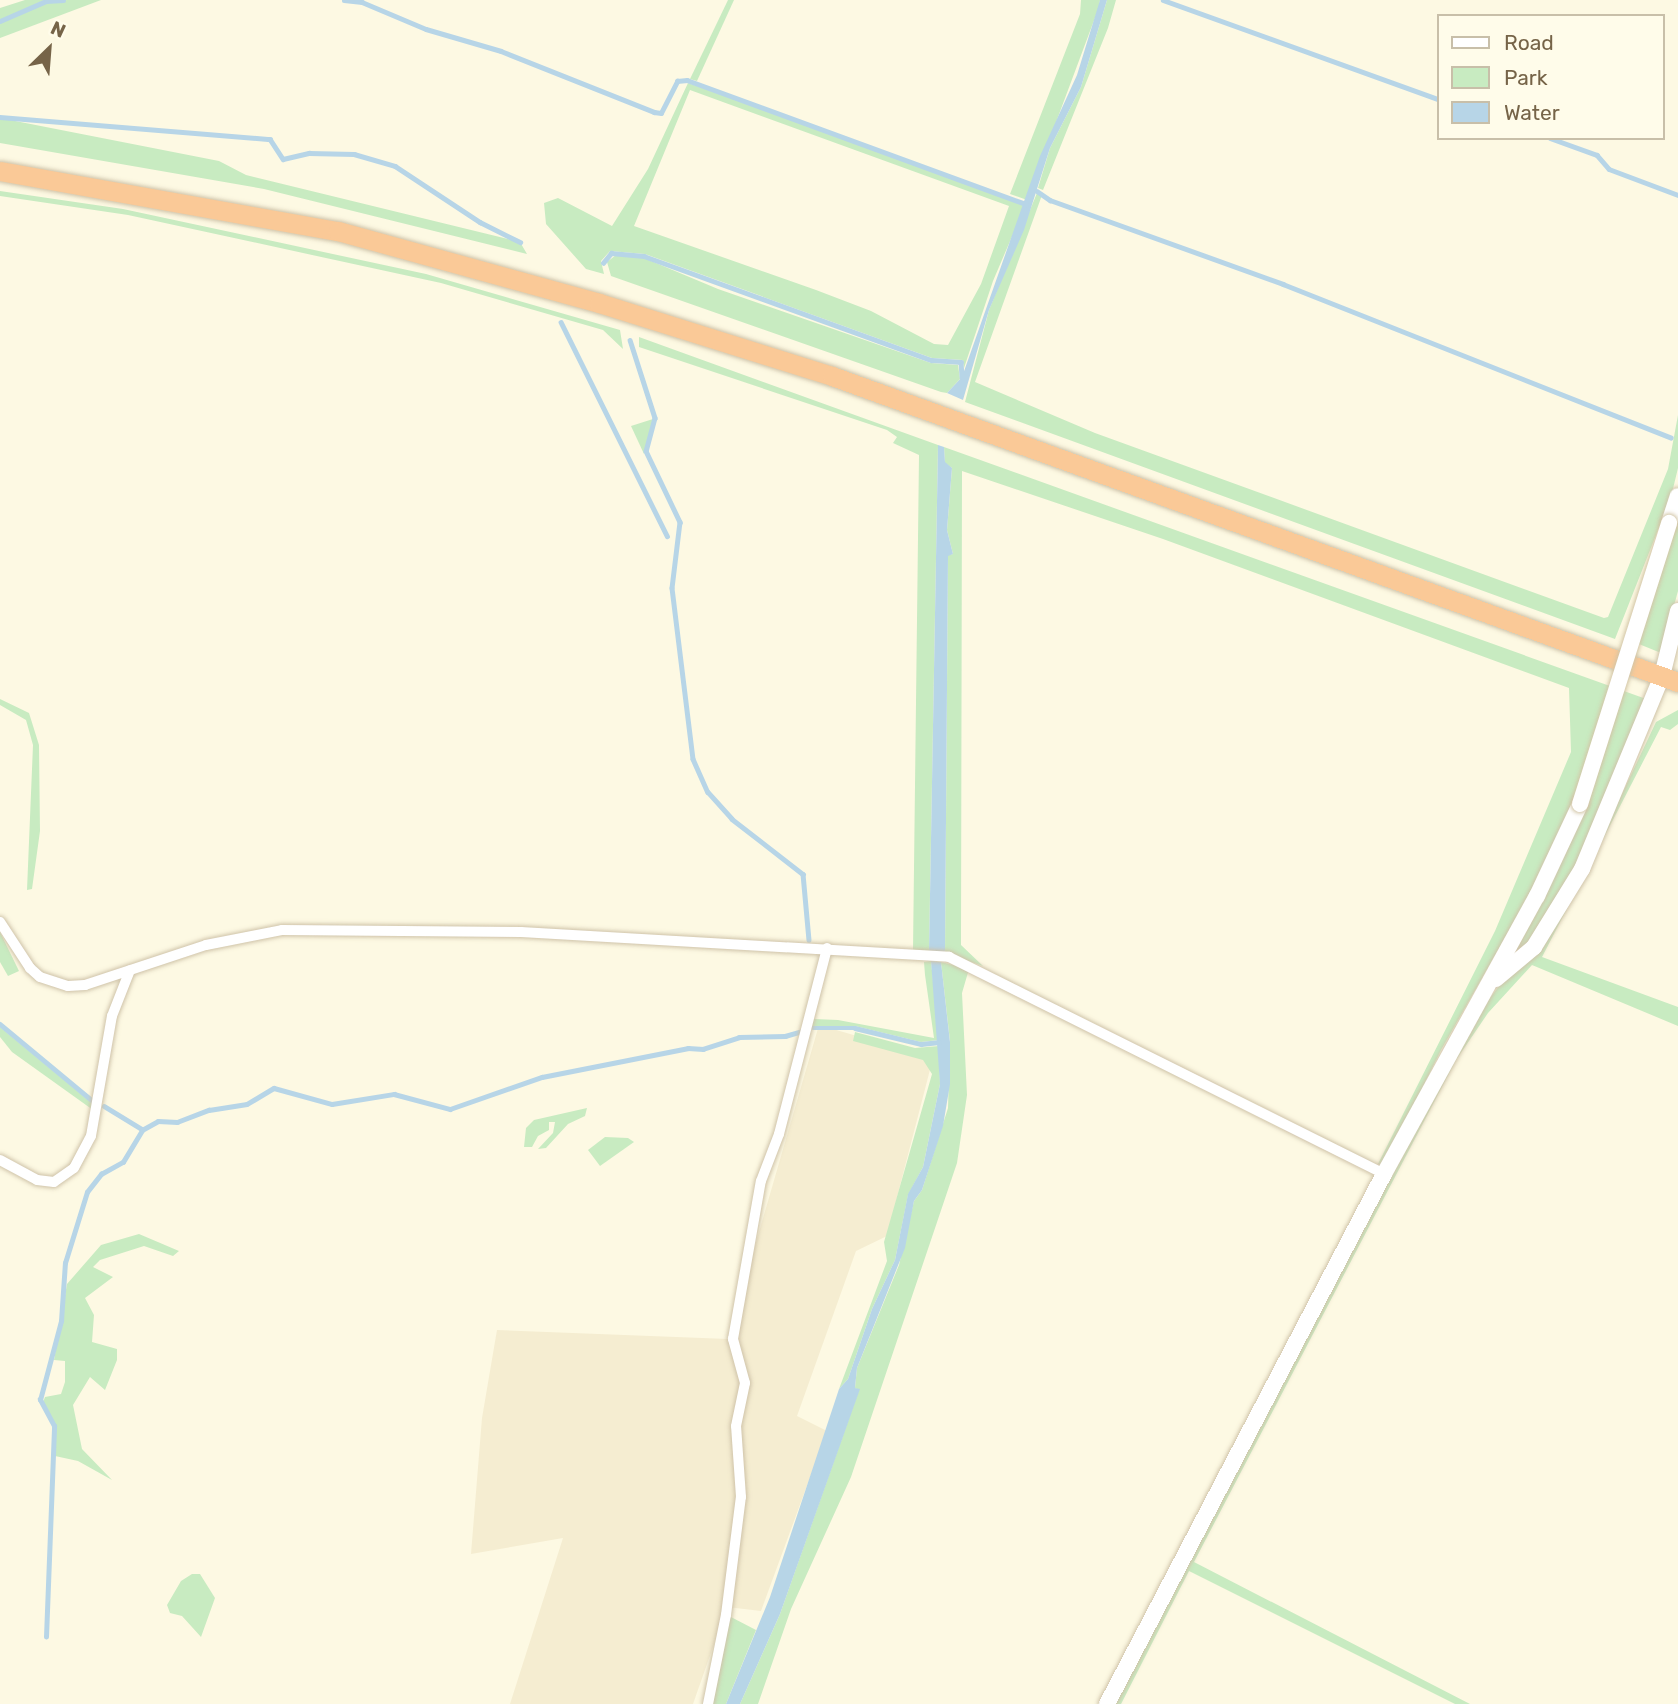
<!DOCTYPE html>
<html>
<head>
<meta charset="utf-8">
<style>
	body { margin:0 }
	#map { position:relative; width:1678px; height:1704px; overflow:hidden; background:#fdf9e3; font-family:Rubik,sans-serif }
	div>[style] { position:absolute }
	[style*='--x'] { left:calc(var(--x)*1px); top:calc(var(--y)*1px); width:calc(var(--w)*1px); rotate:calc(var(--a)*1deg) }
	.residential>* { inset:0; background:#f5edd1 }
	.green>* { inset:0; background:#c8ebc1 }
	.water>* { inset:0; background:#b7d5e7 }
	.stream>* { height:4.5px; margin:-2.25px; padding:0 2.25px; transform-origin:2.25px; border-radius:2.25px; background:#b7d5e7 }
	.roads { filter:drop-shadow(0 0 2px #cfc3a9) drop-shadow(0 0 2px #cfc3a9) }
	.street>* { height:10px; margin:-5px; padding:0 5px; transform-origin:5px; border-radius:5px; background:#fff }
	.secondary>* { height:16px; margin:-8px; padding:0 8px; transform-origin:8px; border-radius:8px; background:#fff }
	.highway>* { height:19px; margin:-9.5px; padding:0 9.5px; transform-origin:9.5px; border-radius:9.5px; background:#fac997 }
	.bridges { filter:drop-shadow(0 0 2px #d2c5a6) drop-shadow(0 0 2px #d2c5a6) }
	.secondary-bridge>* { height:16px; margin:-8px; padding:0 8px; transform-origin:8px; border-radius:8px; background:#fff }
	span { translate:-50% -50%; white-space:nowrap; text-align:center; line-height:1.15; -webkit-text-stroke:6px #fffcea; paint-order:stroke }
	.legend { position:absolute; left:1437px; top:14px; width:228px; height:126px; box-sizing:border-box; background:#fffcea; border:2px solid #c8bfa9; margin:0; padding:9px 12px; list-style:none; font-size:21px; color:#766448 }
	.legend li { display:flex; align-items:center; gap:14px; height:35px }
	.legend b { width:35px; border:2px solid #c8bfa9 }
	.north { position:absolute; left:14px; top:14px; width:70px; height:70px; -webkit-text-stroke:5px #fffcea; paint-order:stroke; rotate:25deg; font-size:19px; font-weight:700; line-height:28px; text-align:center; color:#766448 }
	.north::after { content:''; display:block; margin:auto; width:24px; height:32px; background:#766448; clip-path:polygon(50% 0,100% 100%,50% 72%,0 100%) }
</style>
</head>
<body>
<div id="map">
	<div class="residential">
		<div style="clip-path:polygon(819px 1025px,933px 1058px,887px 1236px,856px 1251px,797px 1416px,827px 1431px,761px 1611px,727px 1607px,693px 1704px,510px 1704px,563px 1538px,471px 1554px,482px 1418px,497px 1330px,728px 1339px)"></div>
	</div>
	<div class="green">
		<div style="clip-path:polygon(25px 0,60px 0,45px 0,0 20px,0 8px)"></div>
		<div style="clip-path:polygon(67px 0,101px 0,0 38px,0 23px,46px 3px)"></div>
		<div style="clip-path:polygon(728px 0,734px 0,697px 81px,690px 79px)"></div>
		<div style="clip-path:polygon(1081px 0,1100px 0,1099px 7px,1027px 200px,1010px 194px,1080px 14px)"></div>
		<div style="clip-path:polygon(1107px 0,1116px 0,1108px 28px,1043px 190px,1038px 188px,1050px 148px,1081px 87px)"></div>
		<div style="clip-path:polygon(evenodd,688px 83px,799px 120px,1025px 206px,993px 281px,964px 368px,963px 360px,932px 358px,645px 254px,610px 251px,601px 261px,604px 274px,586px 269px,546px 224px,544px 203px,558px 198px,612px 226px,648px 169px,688px 83px,690px 90px,1009px 206px,981px 284px,948px 345px,934px 344px,871px 311px,816px 290px,634px 226px,690px 90px)"></div>
		<div style="clip-path:polygon(0 118px,219px 161px,246px 175px,520px 242px,527px 254px,264px 189px,0 143px)"></div>
		<div style="clip-path:polygon(0 191px,123px 209px,426px 274px,620px 330px,623px 349px,603px 330px,441px 283px,128px 215px,0 196px)"></div>
		<div style="clip-path:polygon(1037px 193px,1042px 195px,975px 382px,1095px 433px,1604px 618px,1608px 617px,1668px 469px,1678px 415px,1678px 468px,1671px 497px,1615px 639px,965px 402px,989px 310px)"></div>
		<div style="clip-path:polygon(616px 255px,644px 258px,718px 289px,931px 363px,958px 365px,960px 379px,947px 393px,941px 392px,611px 276px,607px 262px)"></div>
		<div style="clip-path:polygon(639px 337px,938px 445px,929px 951px,913px 950px,919px 455px,893px 443px,897px 437px,887px 430px,639px 347px)"></div>
		<div style="clip-path:polygon(653px 419px,644px 454px,631px 426px)"></div>
		<div style="clip-path:polygon(944px 447px,1649px 700px,1577px 869px,1534px 940px,1510px 961px,1585px 811px,1548px 862px,1441px 1050px,1385px 1163px,1378px 1164px,1495px 931px,1571px 752px,1569px 688px,1163px 539px,962px 471px,961px 945px,983px 966px,945px 953px,948px 555px,953px 554px,947px 530px,952px 468px,945px 463px)"></div>
		<div style="clip-path:polygon(1678px 514px,1678px 591px,1661px 653px,1634px 642px)"></div>
		<div style="clip-path:polygon(0 699px,29px 713px,39px 745px,40px 831px,32px 889px,27px 890px,33px 745px,26px 720px,0 705px)"></div>
		<div style="clip-path:polygon(1678px 710px,1678px 724px,1670px 730px,1661px 727px,1542px 957px,1678px 1007px,1678px 1026px,1532px 965px,1488px 1013px,1456px 1060px,1194px 1562px,1470px 1704px,1455px 1704px,1189px 1571px,1121px 1704px,1113px 1704px,1441px 1075px,1479px 1013px,1588px 866px,1656px 722px)"></div>
		<div style="clip-path:polygon(0 932px,19px 971px,8px 976px,0 962px)"></div>
		<div style="clip-path:polygon(931px 961px,939px 1040px,921px 1042px,855px 1026px,812px 1027px,814px 1019px,838px 1020px,934px 1038px,925px 975px,924px 962px)"></div>
		<div style="clip-path:polygon(941px 962px,969px 969px,962px 993px,967px 1095px,957px 1163px,851px 1477px,791px 1609px,758px 1704px,740px 1704px,780px 1614px,859px 1390px,855px 1388px,857px 1368px,899px 1265px,914px 1201px,922px 1190px,948px 1108px,950px 1041px)"></div>
		<div style="clip-path:polygon(0 1027px,93px 1104px,93px 1110px,12px 1052px,0 1037px)"></div>
		<div style="clip-path:polygon(855px 1032px,915px 1048px,939px 1046px,940px 1084px,923px 1167px,908px 1195px,895px 1260px,872px 1309px,848px 1379px,839px 1389px,887px 1261px,884px 1242px,932px 1074px,923px 1060px,853px 1041px)"></div>
		<div style="clip-path:polygon(587px 1108px,585px 1116px,568px 1124px,546px 1148px,538px 1149px,553px 1133px,555px 1122px,549px 1122px,549px 1130px,538px 1136px,532px 1147px,524px 1147px,526px 1128px,534px 1120px)"></div>
		<div style="clip-path:polygon(605px 1137px,628px 1138px,634px 1142px,600px 1166px,588px 1150px)"></div>
		<div style="clip-path:polygon(139px 1234px,179px 1251px,173px 1256px,144px 1246px,100px 1260px,93px 1267px,113px 1277px,85px 1298px,94px 1315px,92px 1342px,117px 1349px,117px 1360px,105px 1390px,90px 1377px,73px 1405px,82px 1449px,112px 1480px,78px 1461px,55px 1456px,56px 1426px,42px 1405px,45px 1397px,61px 1394px,65px 1382px,65px 1361px,54px 1360px,67px 1284px,101px 1245px)"></div>
		<div style="clip-path:polygon(192px 1574px,200px 1574px,215px 1598px,201px 1637px,182px 1616px,170px 1613px,167px 1605px,181px 1581px)"></div>
		<div style="clip-path:polygon(729px 1616px,756px 1630px,726px 1704px,712px 1704px)"></div>
	</div>
	<div class="water">
		<div style="clip-path:polygon(1100px 0,1107px 0,1081px 87px,1050px 148px,1024px 230px,989px 310px,963px 400px,947px 393px,962px 377px,1040px 156px,1077px 75px)"></div>
		<div style="clip-path:polygon(938px 445px,944px 447px,945px 462px,952px 468px,947px 530px,953px 554px,948px 556px,945px 953px,929px 951px)"></div>
		<div style="clip-path:polygon(931px 961px,941px 962px,950px 1042px,950px 1084px,943px 1126px,922px 1190px,914px 1201px,905px 1248px,857px 1368px,855px 1388px,860px 1389px,780px 1614px,740px 1704px,726px 1704px,770px 1597px,839px 1389px,848px 1379px,872px 1309px,895px 1260px,908px 1194px,923px 1167px,940px 1084px)"></div>
	</div>
	<div class="stream">
		<div style="--x:344;--y:0;--w:18;--a:6"></div>
		<div style="--x:362;--y:2;--w:69;--a:22.9"></div>
		<div style="--x:426;--y:29;--w:78;--a:16.3"></div>
		<div style="--x:501;--y:51;--w:165;--a:21.7"></div>
		<div style="--x:654;--y:112;--w:7;--a:8"></div>
		<div style="--x:661;--y:113;--w:36;--a:-63"></div>
		<div style="--x:677;--y:81;--w:10;--a:-6"></div>
		<div style="--x:687;--y:80;--w:361;--a:20.1"></div>
		<div style="--x:1163;--y:0;--w:292;--a:19.8"></div>
		<div style="--x:0;--y:21;--w:50;--a:-23.5"></div>
		<div style="--x:46;--y:1;--w:17;--a:-3"></div>
		<div style="--x:0;--y:117;--w:271;--a:4.7"></div>
		<div style="--x:270;--y:139;--w:24;--a:57"></div>
		<div style="--x:283;--y:159;--w:27;--a:-13"></div>
		<div style="--x:309;--y:153;--w:45;--a:1.3"></div>
		<div style="--x:354;--y:154;--w:43;--a:16.3"></div>
		<div style="--x:395;--y:166;--w:102;--a:33.4"></div>
		<div style="--x:480;--y:222;--w:45;--a:26.6"></div>
		<div style="--x:1550;--y:138;--w:50;--a:19.9"></div>
		<div style="--x:1597;--y:155;--w:18;--a:49"></div>
		<div style="--x:1609;--y:169;--w:74;--a:20.6"></div>
		<div style="--x:1037;--y:191;--w:16;--a:35"></div>
		<div style="--x:1050;--y:200;--w:248;--a:19.8"></div>
		<div style="--x:1283;--y:284;--w:417;--a:21.6"></div>
		<div style="--x:603;--y:263;--w:13;--a:-51"></div>
		<div style="--x:611;--y:253;--w:33;--a:5"></div>
		<div style="--x:644;--y:256;--w:306;--a:19.9"></div>
		<div style="--x:932;--y:360;--w:29;--a:4"></div>
		<div style="--x:961;--y:362;--w:15;--a:86"></div>
		<div style="--x:561;--y:322;--w:239;--a:63.6"></div>
		<div style="--x:630;--y:340;--w:82;--a:72.2"></div>
		<div style="--x:655;--y:418;--w:34;--a:105"></div>
		<div style="--x:646;--y:451;--w:79;--a:64.4"></div>
		<div style="--x:680;--y:522;--w:66;--a:96.9"></div>
		<div style="--x:672;--y:588;--w:172;--a:83"></div>
		<div style="--x:693;--y:759;--w:36;--a:66"></div>
		<div style="--x:708;--y:792;--w:36;--a:48"></div>
		<div style="--x:732;--y:819;--w:90;--a:37.8"></div>
		<div style="--x:803;--y:874;--w:66;--a:84.8"></div>
		<div style="--x:0;--y:1024;--w:122;--a:39.7"></div>
		<div style="--x:813;--y:1028;--w:42;--a:0"></div>
		<div style="--x:855;--y:1028;--w:68;--a:13.6"></div>
		<div style="--x:921;--y:1044;--w:18;--a:-6"></div>
		<div style="--x:104;--y:1106;--w:44;--a:31.2"></div>
		<div style="--x:46;--y:1637;--w:211;--a:-87.8"></div>
		<div style="--x:54;--y:1426;--w:30;--a:-118"></div>
		<div style="--x:40;--y:1400;--w:82;--a:-75.1"></div>
		<div style="--x:61;--y:1321;--w:58;--a:-86.1"></div>
		<div style="--x:65;--y:1263;--w:74;--a:-72.8"></div>
		<div style="--x:87;--y:1192;--w:23;--a:-52"></div>
		<div style="--x:101;--y:1174;--w:25;--a:-29"></div>
		<div style="--x:123;--y:1162;--w:37;--a:-59"></div>
		<div style="--x:142;--y:1130;--w:18;--a:-29"></div>
		<div style="--x:158;--y:1121;--w:19;--a:3"></div>
		<div style="--x:177;--y:1122;--w:34;--a:-21"></div>
		<div style="--x:209;--y:1110;--w:38;--a:-9"></div>
		<div style="--x:247;--y:1104;--w:31;--a:-31"></div>
		<div style="--x:274;--y:1088;--w:60;--a:15.4"></div>
		<div style="--x:332;--y:1104;--w:63;--a:-9.2"></div>
		<div style="--x:394;--y:1094;--w:58;--a:15"></div>
		<div style="--x:450;--y:1109;--w:97;--a:-19.2"></div>
		<div style="--x:542;--y:1077;--w:149;--a:-11.2"></div>
		<div style="--x:688;--y:1048;--w:15;--a:4"></div>
		<div style="--x:703;--y:1049;--w:38;--a:-18"></div>
		<div style="--x:739;--y:1037;--w:46;--a:-1.2"></div>
		<div style="--x:785;--y:1036;--w:18;--a:-16"></div>
	</div>
	<div class="roads">
		<div class="street">
			<div style="--x:0;--y:922;--w:55;--a:56.9"></div>
			<div style="--x:30;--y:968;--w:13;--a:42"></div>
			<div style="--x:40;--y:977;--w:29;--a:18"></div>
			<div style="--x:68;--y:986;--w:17;--a:-3"></div>
			<div style="--x:85;--y:985;--w:127;--a:-18.3"></div>
			<div style="--x:206;--y:945;--w:77;--a:-11.2"></div>
			<div style="--x:282;--y:930;--w:239;--a:0.5"></div>
			<div style="--x:521;--y:932;--w:429;--a:3.3"></div>
			<div style="--x:949;--y:957;--w:486;--a:26.5"></div>
			<div style="--x:0;--y:1160;--w:42;--a:28.4"></div>
			<div style="--x:37;--y:1180;--w:17;--a:7"></div>
			<div style="--x:54;--y:1182;--w:24;--a:-35"></div>
			<div style="--x:74;--y:1168;--w:36;--a:-62"></div>
			<div style="--x:91;--y:1136;--w:122;--a:-80.1"></div>
			<div style="--x:112;--y:1016;--w:49;--a:-68.6"></div>
			<div style="--x:708;--y:1704;--w:91;--a:-78.6"></div>
			<div style="--x:726;--y:1615;--w:119;--a:-82.8"></div>
			<div style="--x:741;--y:1497;--w:71;--a:-94"></div>
			<div style="--x:736;--y:1426;--w:44;--a:-78.2"></div>
			<div style="--x:745;--y:1383;--w:46;--a:-105.3"></div>
			<div style="--x:733;--y:1339;--w:160;--a:-80"></div>
			<div style="--x:761;--y:1181;--w:50;--a:-69"></div>
			<div style="--x:779;--y:1134;--w:192;--a:-75.5"></div>
		</div>
		<div class="secondary">
			<div style="--x:1669;--y:523;--w:28;--a:-72"></div>
			<div style="--x:1496;--y:979;--w:50;--a:-40.1"></div>
			<div style="--x:1534;--y:947;--w:92;--a:-58.4"></div>
			<div style="--x:1582;--y:869;--w:209;--a:-67.5"></div>
			<div style="--x:1662;--y:676;--w:67;--a:-76.2"></div>
			<div style="--x:1107;--y:1704;--w:598;--a:-62.41"></div>
			<div style="--x:1384;--y:1174;--w:317;--a:-61.2"></div>
			<div style="--x:1537;--y:896;--w:102;--a:-64.9"></div>
		</div>
		<div class="highway">
			<div style="--x:0;--y:171;--w:343;--a:10.1"></div>
			<div style="--x:338;--y:231;--w:271;--a:15.4"></div>
			<div style="--x:599;--y:303;--w:244;--a:17.4"></div>
			<div style="--x:832;--y:376;--w:900;--a:19.89"></div>
		</div>
	</div>
	<div class="bridges">
		<div class="secondary-bridge">
			<div style="--x:1580;--y:804;--w:295;--a:-72.4"></div>
		</div>
	</div>
	<ul class="legend">
	<li><b style="height:9px;background:#fff"></b>Road</li>
	<li><b style="height:19px;background:#c8ebc1"></b>Park</li>
	<li><b style="height:19px;background:#b7d5e7"></b>Water</li>
	</ul>
	<div class="north">N</div>
</div>
</body>
</html>
